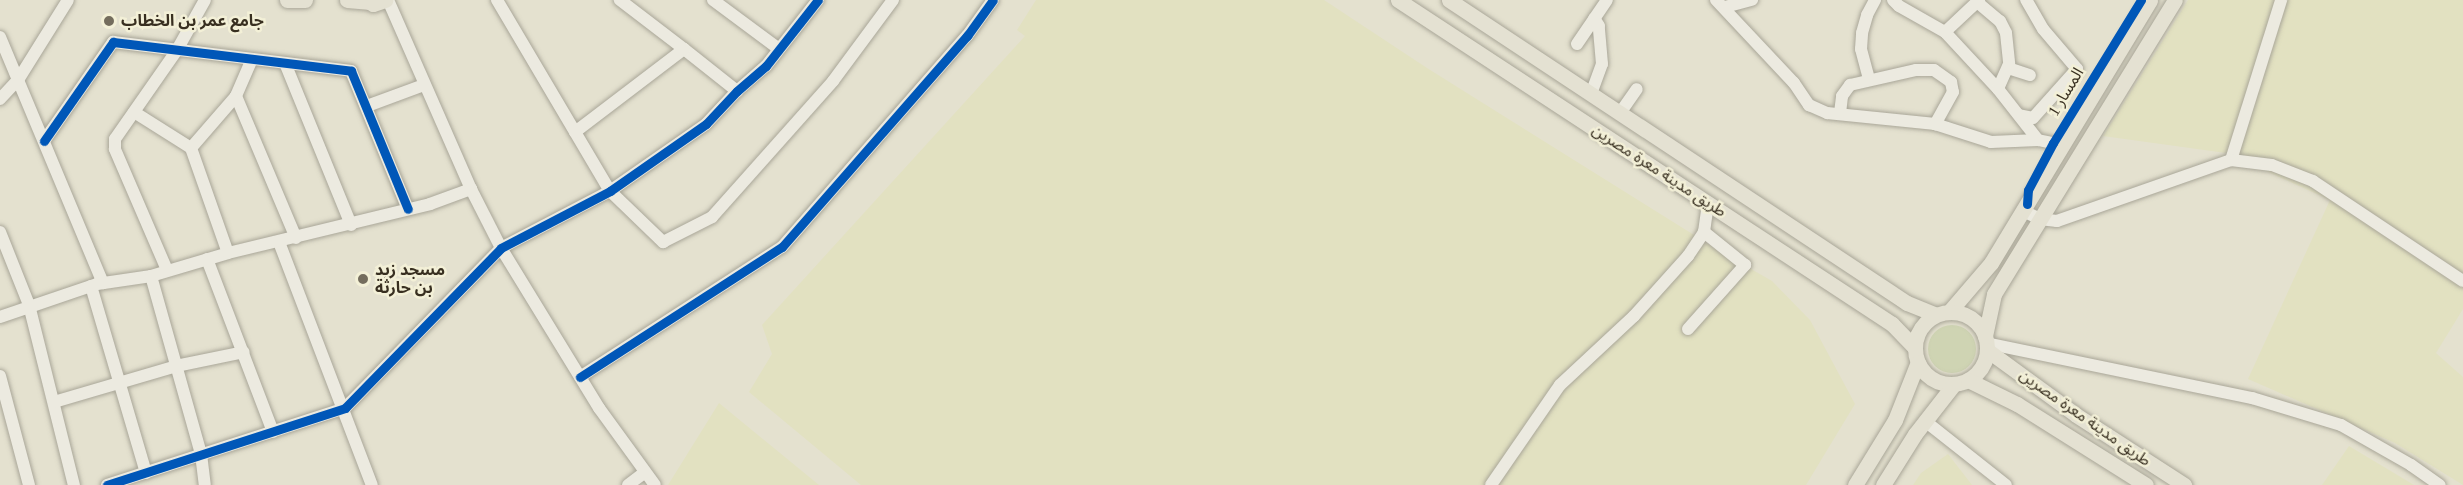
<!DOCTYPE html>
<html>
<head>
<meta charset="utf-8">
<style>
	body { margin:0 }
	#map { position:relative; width:2463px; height:485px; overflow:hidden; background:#e4e1cf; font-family:"Times New Roman","Noto Sans Arabic",serif }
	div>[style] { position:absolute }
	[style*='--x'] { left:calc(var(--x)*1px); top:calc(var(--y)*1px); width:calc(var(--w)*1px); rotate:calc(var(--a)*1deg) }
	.farmland>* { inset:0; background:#e2e1c1 }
	.green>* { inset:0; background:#cfd4b3 }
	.round { border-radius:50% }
	.roads { filter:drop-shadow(0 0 2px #a9a698) drop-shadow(0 0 2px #a9a698) }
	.minor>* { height:12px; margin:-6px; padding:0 6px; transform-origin:6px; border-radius:6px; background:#eceae0 }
	.major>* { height:15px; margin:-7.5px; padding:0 7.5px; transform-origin:7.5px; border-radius:7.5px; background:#e4e1d2 }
	.major>.ring { margin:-7.5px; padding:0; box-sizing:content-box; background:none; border:15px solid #e4e1d2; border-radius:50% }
	.cycleway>* { height:9px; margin:-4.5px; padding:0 4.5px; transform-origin:4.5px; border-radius:4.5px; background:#0057b8 }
	.dots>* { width:16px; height:16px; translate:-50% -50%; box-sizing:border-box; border:3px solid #f3f0d7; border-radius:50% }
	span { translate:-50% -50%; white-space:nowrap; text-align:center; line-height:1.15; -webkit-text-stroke:5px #f3f0d7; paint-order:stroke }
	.poi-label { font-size:16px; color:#382f20; font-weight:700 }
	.left { translate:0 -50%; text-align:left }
	.street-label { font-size:16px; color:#382f20 }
</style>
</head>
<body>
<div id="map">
	<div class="farmland">
		<div style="clip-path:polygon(1036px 0,1324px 0,1427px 68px,1718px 250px,1772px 281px,1810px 320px,1855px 404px,1806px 485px,861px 485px,749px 392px,772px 354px,762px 325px,1025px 36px,1017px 30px)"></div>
		<div style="clip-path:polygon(2188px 0,2463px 0,2463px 309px,2436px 353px,2463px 377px,2463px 485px,2395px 443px,2248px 379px,2330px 200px,2226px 153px,2103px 136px)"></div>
		<div style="clip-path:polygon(719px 403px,819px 485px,668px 485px)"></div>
		<div style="clip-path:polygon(2349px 446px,2414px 485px,2322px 485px)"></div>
		<div style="clip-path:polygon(1948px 454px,1972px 485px,1913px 485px,1921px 473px)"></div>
	</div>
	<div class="green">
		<div class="round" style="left:1928px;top:325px;width:48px;height:48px"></div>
	</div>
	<div class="roads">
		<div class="minor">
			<div style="--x:388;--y:0;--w:206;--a:66.3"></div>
			<div style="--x:471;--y:189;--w:66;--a:63"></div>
			<div style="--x:501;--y:248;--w:188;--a:58.5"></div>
			<div style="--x:599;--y:408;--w:95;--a:54"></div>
			<div style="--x:497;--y:0;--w:222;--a:59.4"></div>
			<div style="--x:610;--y:191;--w:74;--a:43.9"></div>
			<div style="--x:663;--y:242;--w:55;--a:-27"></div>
			<div style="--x:712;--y:217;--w:182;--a:-48.3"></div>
			<div style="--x:833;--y:81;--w:101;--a:-53.5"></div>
			<div style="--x:713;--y:0;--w:82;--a:36.6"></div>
			<div style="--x:1716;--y:0;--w:114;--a:46.8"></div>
			<div style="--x:1794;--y:83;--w:27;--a:56"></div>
			<div style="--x:1809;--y:105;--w:20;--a:24"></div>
			<div style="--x:1827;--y:113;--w:109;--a:5.8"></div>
			<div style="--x:1935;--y:124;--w:59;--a:17.8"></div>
			<div style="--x:1991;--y:142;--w:47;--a:-2.4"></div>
			<div style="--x:2038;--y:140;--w:24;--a:12"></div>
			<div style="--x:1893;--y:0;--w:8;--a:45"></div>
			<div style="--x:1899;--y:6;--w:53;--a:29.5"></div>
			<div style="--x:1945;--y:32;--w:78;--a:47.1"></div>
			<div style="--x:1998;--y:89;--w:65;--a:51.9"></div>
			<div style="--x:1977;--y:2;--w:30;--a:40"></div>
			<div style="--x:2000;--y:21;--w:13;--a:63"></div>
			<div style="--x:2006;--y:33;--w:31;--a:84"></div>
			<div style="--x:2009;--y:64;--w:27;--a:114"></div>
			<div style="--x:1725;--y:7;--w:28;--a:-15"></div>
			<div style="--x:1945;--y:32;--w:47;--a:-43.3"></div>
			<div style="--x:0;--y:37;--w:267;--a:67.3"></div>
			<div style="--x:1577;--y:44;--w:53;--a:-55.7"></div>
			<div style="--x:684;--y:49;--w:68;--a:38.4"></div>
			<div style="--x:252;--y:59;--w:40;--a:113.4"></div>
			<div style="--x:236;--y:96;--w:154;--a:67.1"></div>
			<div style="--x:285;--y:63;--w:175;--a:67.8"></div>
			<div style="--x:2008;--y:68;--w:23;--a:18"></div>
			<div style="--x:1869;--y:79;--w:31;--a:-105"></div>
			<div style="--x:1861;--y:49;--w:16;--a:-86"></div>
			<div style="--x:1862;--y:33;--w:19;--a:-74"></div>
			<div style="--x:1867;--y:15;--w:17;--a:-62"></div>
			<div style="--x:1591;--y:94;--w:32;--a:-70"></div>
			<div style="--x:1602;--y:64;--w:38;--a:-95"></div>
			<div style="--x:1599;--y:26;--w:9;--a:-122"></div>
			<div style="--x:0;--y:99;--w:26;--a:-47"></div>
			<div style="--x:18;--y:80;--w:94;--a:-58"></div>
			<div style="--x:367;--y:106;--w:61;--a:-20.2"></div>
			<div style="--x:134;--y:112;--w:67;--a:32.3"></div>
			<div style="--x:191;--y:148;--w:111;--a:70.6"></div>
			<div style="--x:1620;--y:113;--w:29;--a:-55"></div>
			<div style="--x:1840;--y:113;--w:17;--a:-83"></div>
			<div style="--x:1842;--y:96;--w:14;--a:-54"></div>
			<div style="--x:1850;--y:85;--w:68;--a:-12.8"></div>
			<div style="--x:1916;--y:70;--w:18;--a:0"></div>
			<div style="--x:1934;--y:70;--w:21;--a:35"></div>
			<div style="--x:1951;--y:82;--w:10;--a:79"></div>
			<div style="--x:1953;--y:92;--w:37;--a:119"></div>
			<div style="--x:2019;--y:115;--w:14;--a:12"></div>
			<div style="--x:2033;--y:118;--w:66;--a:-48.1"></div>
			<div style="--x:2077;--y:69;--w:52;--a:-130.4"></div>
			<div style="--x:2043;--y:29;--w:34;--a:-120"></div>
			<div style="--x:575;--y:132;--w:137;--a:-37.3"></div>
			<div style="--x:684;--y:49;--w:81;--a:-142.6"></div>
			<div style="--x:44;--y:141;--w:121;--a:-55.1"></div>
			<div style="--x:113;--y:42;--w:240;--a:6.9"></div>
			<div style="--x:351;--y:71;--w:149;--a:67.6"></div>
			<div style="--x:191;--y:148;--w:69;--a:-49.1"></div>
			<div style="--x:2231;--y:160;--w:168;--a:-72.6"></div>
			<div style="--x:2023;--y:211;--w:19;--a:25"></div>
			<div style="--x:2040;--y:219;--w:17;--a:7"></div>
			<div style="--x:2057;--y:221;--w:184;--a:-19.3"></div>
			<div style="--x:2231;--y:160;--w:41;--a:7"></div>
			<div style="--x:2272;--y:165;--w:44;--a:21.3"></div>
			<div style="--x:2313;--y:181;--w:180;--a:33.7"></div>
			<div style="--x:0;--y:232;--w:79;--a:68.3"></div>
			<div style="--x:29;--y:305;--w:186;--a:76"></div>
			<div style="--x:279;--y:242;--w:260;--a:69.1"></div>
			<div style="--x:207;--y:259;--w:185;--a:69.1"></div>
			<div style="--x:167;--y:270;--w:132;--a:-113.3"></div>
			<div style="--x:115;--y:149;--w:10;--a:-90"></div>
			<div style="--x:115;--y:139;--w:108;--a:-55.1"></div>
			<div style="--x:177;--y:50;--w:57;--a:-60.8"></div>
			<div style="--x:151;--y:276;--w:185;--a:74.3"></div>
			<div style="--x:201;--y:454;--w:31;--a:83"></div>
			<div style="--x:91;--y:286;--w:195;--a:73.6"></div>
			<div style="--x:0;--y:317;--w:102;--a:-18.8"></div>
			<div style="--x:97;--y:284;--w:55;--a:-8.4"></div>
			<div style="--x:151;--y:276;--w:80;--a:-16.6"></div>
			<div style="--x:228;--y:253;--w:208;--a:-13.6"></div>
			<div style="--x:430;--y:204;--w:44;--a:-20.1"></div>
			<div style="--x:1688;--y:329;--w:86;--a:-48.3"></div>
			<div style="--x:1745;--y:265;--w:53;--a:-141.2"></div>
			<div style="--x:1986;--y:343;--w:272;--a:11.7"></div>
			<div style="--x:2252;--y:398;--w:93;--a:16.9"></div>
			<div style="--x:2341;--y:425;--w:81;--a:29.7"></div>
			<div style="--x:2411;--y:465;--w:35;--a:35"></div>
			<div style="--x:0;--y:376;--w:113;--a:75.1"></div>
			<div style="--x:580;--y:377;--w:240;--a:-32.8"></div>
			<div style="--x:782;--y:247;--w:281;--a:-48.8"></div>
			<div style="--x:967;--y:36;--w:44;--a:-54.2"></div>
			<div style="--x:54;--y:402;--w:127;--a:-16.4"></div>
			<div style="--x:176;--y:366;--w:69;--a:-11.6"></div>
			<div style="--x:1925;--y:421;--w:103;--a:38.3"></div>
			<div style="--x:107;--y:485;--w:250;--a:-17.9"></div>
			<div style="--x:345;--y:408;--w:223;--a:-45.7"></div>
			<div style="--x:501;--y:248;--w:123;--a:-27.6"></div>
			<div style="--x:610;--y:191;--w:117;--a:-34.9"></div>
			<div style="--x:706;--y:124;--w:45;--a:-46.8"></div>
			<div style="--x:737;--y:91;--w:38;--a:-41"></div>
			<div style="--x:766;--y:66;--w:84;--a:-51.8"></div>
			<div style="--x:628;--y:485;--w:21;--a:-37"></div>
			<div style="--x:1491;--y:485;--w:121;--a:-55.4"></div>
			<div style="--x:1560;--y:385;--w:101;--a:-43"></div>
			<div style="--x:1634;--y:316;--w:81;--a:-48"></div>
			<div style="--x:1688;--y:256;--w:29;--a:-56"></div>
			<div style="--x:1704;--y:232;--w:29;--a:-82"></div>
		</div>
		<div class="major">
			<div style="--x:287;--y:0;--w:18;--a:0"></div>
			<div style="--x:347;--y:0;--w:21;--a:5"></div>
			<div style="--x:366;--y:0;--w:8;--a:30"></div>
			<div style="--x:373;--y:4;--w:13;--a:-18"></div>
			<div style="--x:1398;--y:0;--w:591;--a:33.26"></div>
			<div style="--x:1892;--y:324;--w:33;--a:46"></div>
			<div style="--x:1449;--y:0;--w:549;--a:33.49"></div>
			<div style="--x:1907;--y:303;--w:31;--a:22"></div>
			<div style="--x:1949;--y:312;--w:65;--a:-49.4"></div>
			<div style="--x:1991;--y:263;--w:307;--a:-58.8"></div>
			<div class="ring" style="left:1915px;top:312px;width:57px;height:57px"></div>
			<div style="--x:1985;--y:336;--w:43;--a:-77.9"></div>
			<div style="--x:1994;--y:294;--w:345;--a:-58.4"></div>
			<div style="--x:1987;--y:350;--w:110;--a:36.1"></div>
			<div style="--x:2076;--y:415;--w:129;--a:32.9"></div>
			<div style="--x:1968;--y:380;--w:55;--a:26.1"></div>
			<div style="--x:2017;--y:404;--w:152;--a:32.1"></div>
			<div style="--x:1855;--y:485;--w:76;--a:-58.4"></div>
			<div style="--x:1895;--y:420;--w:62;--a:-68.4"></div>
			<div style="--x:1883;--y:485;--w:60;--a:-57.9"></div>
			<div style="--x:1915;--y:434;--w:63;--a:-52"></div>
		</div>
	</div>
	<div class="cycleway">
		<div style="--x:44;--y:141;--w:121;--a:-55.1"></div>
		<div style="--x:113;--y:42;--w:240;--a:6.9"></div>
		<div style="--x:351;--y:71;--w:149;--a:67.6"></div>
		<div style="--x:2027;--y:204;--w:14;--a:-86"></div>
		<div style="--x:2028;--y:190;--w:53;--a:-62"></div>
		<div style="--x:2053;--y:143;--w:168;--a:-58.4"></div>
		<div style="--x:580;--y:377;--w:240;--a:-32.8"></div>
		<div style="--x:782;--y:247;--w:281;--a:-48.8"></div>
		<div style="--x:967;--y:36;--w:44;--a:-54.2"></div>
		<div style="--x:107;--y:485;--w:250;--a:-17.9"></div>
		<div style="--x:345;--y:408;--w:223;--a:-45.7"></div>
		<div style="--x:501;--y:248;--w:123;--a:-27.6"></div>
		<div style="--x:610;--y:191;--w:117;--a:-34.9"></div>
		<div style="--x:706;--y:124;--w:45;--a:-46.8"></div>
		<div style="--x:737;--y:91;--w:38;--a:-41"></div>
		<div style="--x:766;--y:66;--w:84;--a:-51.8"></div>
	</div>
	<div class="dots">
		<div style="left:109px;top:21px;background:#746d5d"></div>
		<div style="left:363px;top:279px;background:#746d5d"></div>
	</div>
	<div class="poi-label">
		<span class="left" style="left:121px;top:21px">جامع عمر بن الخطاب</span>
		<span class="left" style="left:375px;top:279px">مسجد زيد<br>بن حارثة</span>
	</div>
	<div class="street-label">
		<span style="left:2066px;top:92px;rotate:-59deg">المسار 1</span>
		<span style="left:1659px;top:171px;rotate:33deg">طريق مدينة معرة مصرين</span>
		<span style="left:2085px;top:418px;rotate:35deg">طريق مدينة معرة مصرين</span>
	</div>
</div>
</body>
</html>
